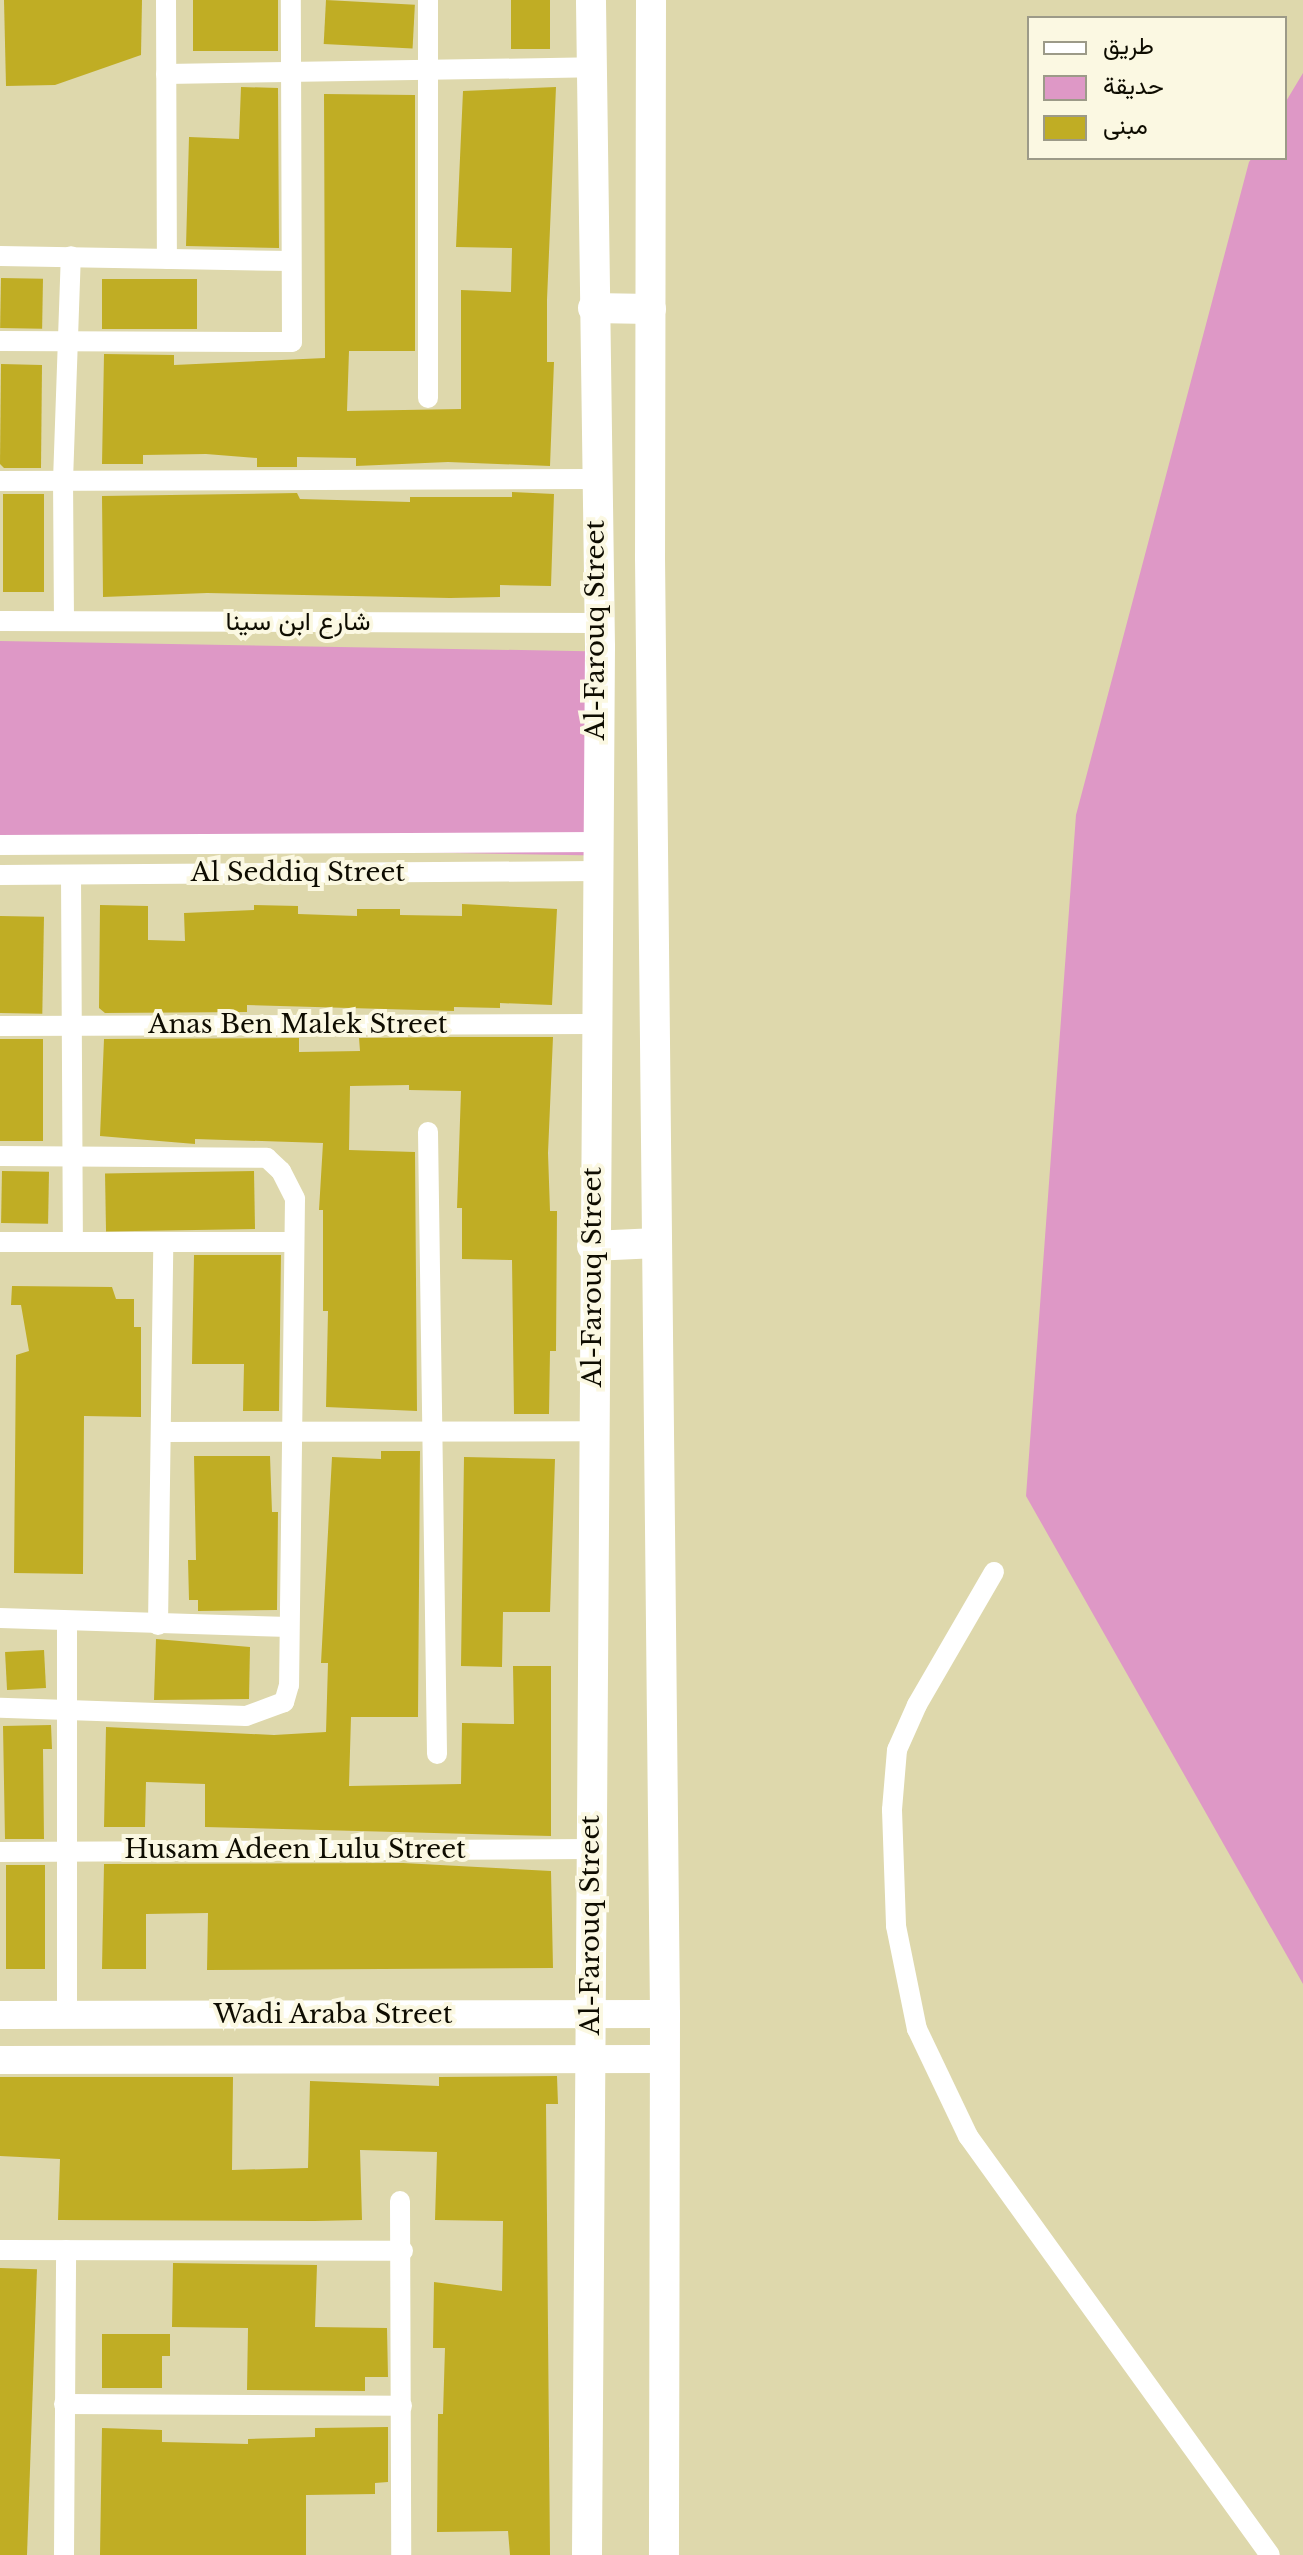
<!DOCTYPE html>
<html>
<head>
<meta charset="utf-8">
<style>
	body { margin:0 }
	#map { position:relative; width:1303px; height:2555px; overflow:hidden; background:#ded8ac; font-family:"Libre Baskerville",Vazirmatn,serif }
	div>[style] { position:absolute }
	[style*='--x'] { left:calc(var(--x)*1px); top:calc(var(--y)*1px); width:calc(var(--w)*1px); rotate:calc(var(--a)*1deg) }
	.green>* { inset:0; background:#de98c6; transform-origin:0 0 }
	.building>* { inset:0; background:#c0ad24; transform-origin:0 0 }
	.street>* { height:20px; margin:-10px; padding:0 10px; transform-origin:10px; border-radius:10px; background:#fff }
	.secondary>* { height:28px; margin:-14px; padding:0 14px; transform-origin:14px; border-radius:14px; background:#fff }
	.primary>* { height:30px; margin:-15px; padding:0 15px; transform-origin:15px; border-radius:15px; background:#fff }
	span { translate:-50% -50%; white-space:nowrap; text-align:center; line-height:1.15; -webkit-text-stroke:8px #fbf8e2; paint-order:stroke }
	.street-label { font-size:26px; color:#0e0c01 }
	.legend { position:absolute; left:1027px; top:16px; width:260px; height:144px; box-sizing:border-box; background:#fbf8e2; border:2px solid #9c9a88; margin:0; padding:10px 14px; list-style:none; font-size:24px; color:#0e0c01 }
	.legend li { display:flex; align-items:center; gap:16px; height:40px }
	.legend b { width:40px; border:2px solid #9c9a88 }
</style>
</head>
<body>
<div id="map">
	<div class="green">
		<div style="clip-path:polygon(1303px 73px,1303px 1984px,1026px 1496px,1076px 815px,1249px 162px,1252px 158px,1285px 158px,1285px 103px)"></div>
		<div style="left:0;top:641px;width:600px;height:204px;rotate:1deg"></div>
	</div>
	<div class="building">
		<div style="clip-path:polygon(4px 0,142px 0,141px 55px,55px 85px,6px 86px)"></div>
		<div style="left:278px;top:0;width:51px;height:85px;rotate:90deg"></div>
		<div style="left:326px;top:0;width:89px;height:44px;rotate:3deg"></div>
		<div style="left:511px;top:0;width:39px;height:49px"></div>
		<div style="clip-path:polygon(241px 87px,278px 88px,279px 248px,186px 246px,189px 137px,239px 139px)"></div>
		<div style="clip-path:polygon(556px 87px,547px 300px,547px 362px,554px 362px,550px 466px,448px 462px,356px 466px,356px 458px,297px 457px,297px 467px,257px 467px,257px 458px,206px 454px,143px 455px,143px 464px,102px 464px,104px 354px,174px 355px,174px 365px,325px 358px,324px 94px,415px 95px,415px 351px,349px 351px,347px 411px,461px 409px,461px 290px,511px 292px,512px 248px,456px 247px,463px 91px)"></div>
		<div style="left:1px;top:278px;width:42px;height:50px;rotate:1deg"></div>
		<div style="left:197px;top:279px;width:50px;height:95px;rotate:90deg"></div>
		<div style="clip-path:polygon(1px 364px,42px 365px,41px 468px,4px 468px,0 464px)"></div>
		<div style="clip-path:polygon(512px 492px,554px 494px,551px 586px,500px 585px,500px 597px,450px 598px,207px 593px,103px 597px,102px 496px,297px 493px,300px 499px,410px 502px,410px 497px,512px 497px)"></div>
		<div style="left:3px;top:494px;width:41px;height:98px"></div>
		<div style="clip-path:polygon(462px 904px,557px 909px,552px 1005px,500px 1003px,500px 1008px,454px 1007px,454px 1011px,247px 1005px,247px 1012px,105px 1013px,99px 1008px,100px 905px,148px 906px,148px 940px,185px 941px,184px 913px,254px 910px,254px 905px,298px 906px,298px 914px,357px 916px,357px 909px,400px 909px,400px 915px,462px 916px)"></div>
		<div style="left:0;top:916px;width:44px;height:97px;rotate:1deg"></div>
		<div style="clip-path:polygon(453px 1037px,553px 1037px,548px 1153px,550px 1211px,557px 1211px,556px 1351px,550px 1351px,549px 1414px,514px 1414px,512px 1260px,462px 1259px,462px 1208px,457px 1208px,461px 1091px,409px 1090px,409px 1085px,350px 1086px,349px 1150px,415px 1152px,417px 1411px,326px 1407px,328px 1311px,323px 1311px,323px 1210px,319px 1210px,323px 1143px,195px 1139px,195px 1144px,100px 1136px,104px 1039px,299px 1038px,299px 1052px,360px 1051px,359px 1038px)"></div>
		<div style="left:0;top:1039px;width:43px;height:102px"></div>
		<div style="left:2px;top:1171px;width:47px;height:52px;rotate:1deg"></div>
		<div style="left:254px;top:1171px;width:58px;height:149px;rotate:89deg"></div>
		<div style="clip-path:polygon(194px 1255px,281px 1255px,279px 1411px,243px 1411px,244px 1364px,192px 1364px)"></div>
		<div style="clip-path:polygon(12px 1286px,112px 1287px,116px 1299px,134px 1299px,134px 1327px,141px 1327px,141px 1417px,84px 1416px,83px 1574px,14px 1573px,16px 1355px,29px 1351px,21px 1305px,11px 1305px)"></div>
		<div style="clip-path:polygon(381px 1451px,420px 1451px,418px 1717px,351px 1717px,349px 1786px,461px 1784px,462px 1723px,514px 1724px,513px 1666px,551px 1666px,551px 1836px,205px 1827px,205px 1784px,146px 1782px,145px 1827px,104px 1827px,106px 1727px,274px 1735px,326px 1732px,328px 1663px,321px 1663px,332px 1457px,381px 1459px)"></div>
		<div style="clip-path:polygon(194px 1456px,270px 1456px,272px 1512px,278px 1512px,277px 1610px,198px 1611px,198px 1600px,189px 1600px,188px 1560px,196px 1560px)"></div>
		<div style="clip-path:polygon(464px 1457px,555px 1459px,550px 1612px,503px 1612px,502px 1667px,461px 1666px)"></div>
		<div style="clip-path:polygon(156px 1639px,250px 1647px,249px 1699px,154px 1700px)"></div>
		<div style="left:44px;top:1650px;width:38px;height:39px;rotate:87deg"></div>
		<div style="clip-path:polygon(51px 1725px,52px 1749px,43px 1749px,44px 1839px,5px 1839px,3px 1726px)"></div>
		<div style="clip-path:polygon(403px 1863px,551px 1871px,553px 1968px,207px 1970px,208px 1913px,146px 1914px,146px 1969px,102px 1969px,104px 1864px)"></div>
		<div style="left:6px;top:1865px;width:39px;height:104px"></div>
		<div style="clip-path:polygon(557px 2076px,558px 2104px,546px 2104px,550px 2555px,510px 2555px,508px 2531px,437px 2532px,438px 2414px,443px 2414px,445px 2348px,433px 2348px,434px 2282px,502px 2291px,503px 2221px,435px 2220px,437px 2152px,360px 2150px,362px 2220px,314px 2221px,58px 2220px,60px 2159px,0 2156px,0 2077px,233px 2077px,232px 2170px,308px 2168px,310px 2081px,439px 2086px,439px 2077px)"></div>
		<div style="clip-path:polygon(173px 2263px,317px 2265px,315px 2327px,387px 2328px,388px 2377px,365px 2377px,365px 2391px,247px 2390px,248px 2328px,172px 2327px)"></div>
		<div style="left:0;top:2268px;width:37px;height:287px;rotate:2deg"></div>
		<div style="clip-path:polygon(102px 2334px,170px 2334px,170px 2356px,162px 2356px,162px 2388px,102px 2388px)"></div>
		<div style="clip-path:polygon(388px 2427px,388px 2482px,375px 2483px,375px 2494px,306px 2495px,306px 2555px,100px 2555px,102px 2428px,162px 2430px,162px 2442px,248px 2444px,248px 2439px,315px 2437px,315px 2428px)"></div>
	</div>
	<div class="street">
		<div style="--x:166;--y:0;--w:259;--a:89.8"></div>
		<div style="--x:428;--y:0;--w:398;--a:90"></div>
		<div style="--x:166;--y:74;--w:426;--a:-0.9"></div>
		<div style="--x:0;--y:256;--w:291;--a:1"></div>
		<div style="--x:0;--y:341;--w:292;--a:0.2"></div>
		<div style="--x:292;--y:342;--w:342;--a:-90.2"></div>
		<div style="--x:0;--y:481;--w:595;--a:-0.19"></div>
		<div style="--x:0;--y:621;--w:597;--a:0.19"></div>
		<div style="--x:64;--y:621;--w:140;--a:-90.4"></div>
		<div style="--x:63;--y:481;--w:225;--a:-88"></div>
		<div style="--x:0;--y:845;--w:596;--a:-0.29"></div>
		<div style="--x:0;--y:875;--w:597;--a:-0.38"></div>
		<div style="--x:71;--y:875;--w:367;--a:89.7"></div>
		<div style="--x:0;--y:1026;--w:595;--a:-0.19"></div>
		<div style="--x:428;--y:1132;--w:622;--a:89.17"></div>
		<div style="--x:0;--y:1156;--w:267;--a:0.4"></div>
		<div style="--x:267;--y:1158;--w:19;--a:43"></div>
		<div style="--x:281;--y:1171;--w:31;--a:63"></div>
		<div style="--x:295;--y:1199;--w:486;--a:90.7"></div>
		<div style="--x:289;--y:1685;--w:18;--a:106"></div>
		<div style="--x:284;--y:1702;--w:40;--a:159.8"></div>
		<div style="--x:246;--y:1716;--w:246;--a:-178.1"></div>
		<div style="--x:0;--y:1242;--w:294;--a:0"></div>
		<div style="--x:161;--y:1432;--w:432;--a:-0.1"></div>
		<div style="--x:994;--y:1572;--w:154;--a:120.1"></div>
		<div style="--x:917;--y:1705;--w:49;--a:114"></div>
		<div style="--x:897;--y:1750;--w:60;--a:94.8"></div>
		<div style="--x:892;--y:1810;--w:116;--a:88"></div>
		<div style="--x:896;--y:1926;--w:105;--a:78.5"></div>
		<div style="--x:917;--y:2029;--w:119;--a:64.5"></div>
		<div style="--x:968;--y:2136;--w:516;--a:54.22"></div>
		<div style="--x:0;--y:1618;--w:289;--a:1.8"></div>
		<div style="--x:67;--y:1622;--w:393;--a:90"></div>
		<div style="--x:158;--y:1625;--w:381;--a:-89.2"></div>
		<div style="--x:0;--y:1852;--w:591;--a:-0.29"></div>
		<div style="--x:400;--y:2201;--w:354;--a:89.8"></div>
		<div style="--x:0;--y:2250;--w:403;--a:0.1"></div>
		<div style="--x:64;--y:2404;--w:338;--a:0.3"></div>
		<div style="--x:64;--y:2555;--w:305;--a:-89.6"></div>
	</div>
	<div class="secondary">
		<div style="--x:0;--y:2015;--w:665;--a:-0.09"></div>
		<div style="--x:0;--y:2060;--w:663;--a:-0.09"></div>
	</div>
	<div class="primary">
		<div style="--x:651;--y:0;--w:557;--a:90.1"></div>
		<div style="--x:650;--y:557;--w:1457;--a:89.41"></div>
		<div style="--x:665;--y:2014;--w:541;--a:90.11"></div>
		<div style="--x:593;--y:308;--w:58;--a:1"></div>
		<div style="--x:592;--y:1246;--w:65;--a:-2.6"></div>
		<div style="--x:587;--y:2555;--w:1908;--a:-89.61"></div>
		<div style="--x:600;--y:647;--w:647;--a:-90.8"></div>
	</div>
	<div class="street-label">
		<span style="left:298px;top:622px">شارع ابن سينا</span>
		<span style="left:596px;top:630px;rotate:-90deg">Al-Farouq Street</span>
		<span style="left:298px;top:873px">Al Seddiq Street</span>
		<span style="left:298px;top:1025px">Anas Ben Malek Street</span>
		<span style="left:593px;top:1277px;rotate:-90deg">Al-Farouq Street</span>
		<span style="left:295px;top:1850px">Husam Adeen Lulu Street</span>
		<span style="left:591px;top:1925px;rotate:-90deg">Al-Farouq Street</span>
		<span style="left:333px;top:2015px">Wadi Araba Street</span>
	</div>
	<ul class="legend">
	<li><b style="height:10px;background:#fff"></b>طريق</li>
	<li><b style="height:22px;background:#de98c6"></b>حديقة</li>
	<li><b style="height:22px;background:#c0ad24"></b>مبنى</li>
	</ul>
</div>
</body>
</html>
